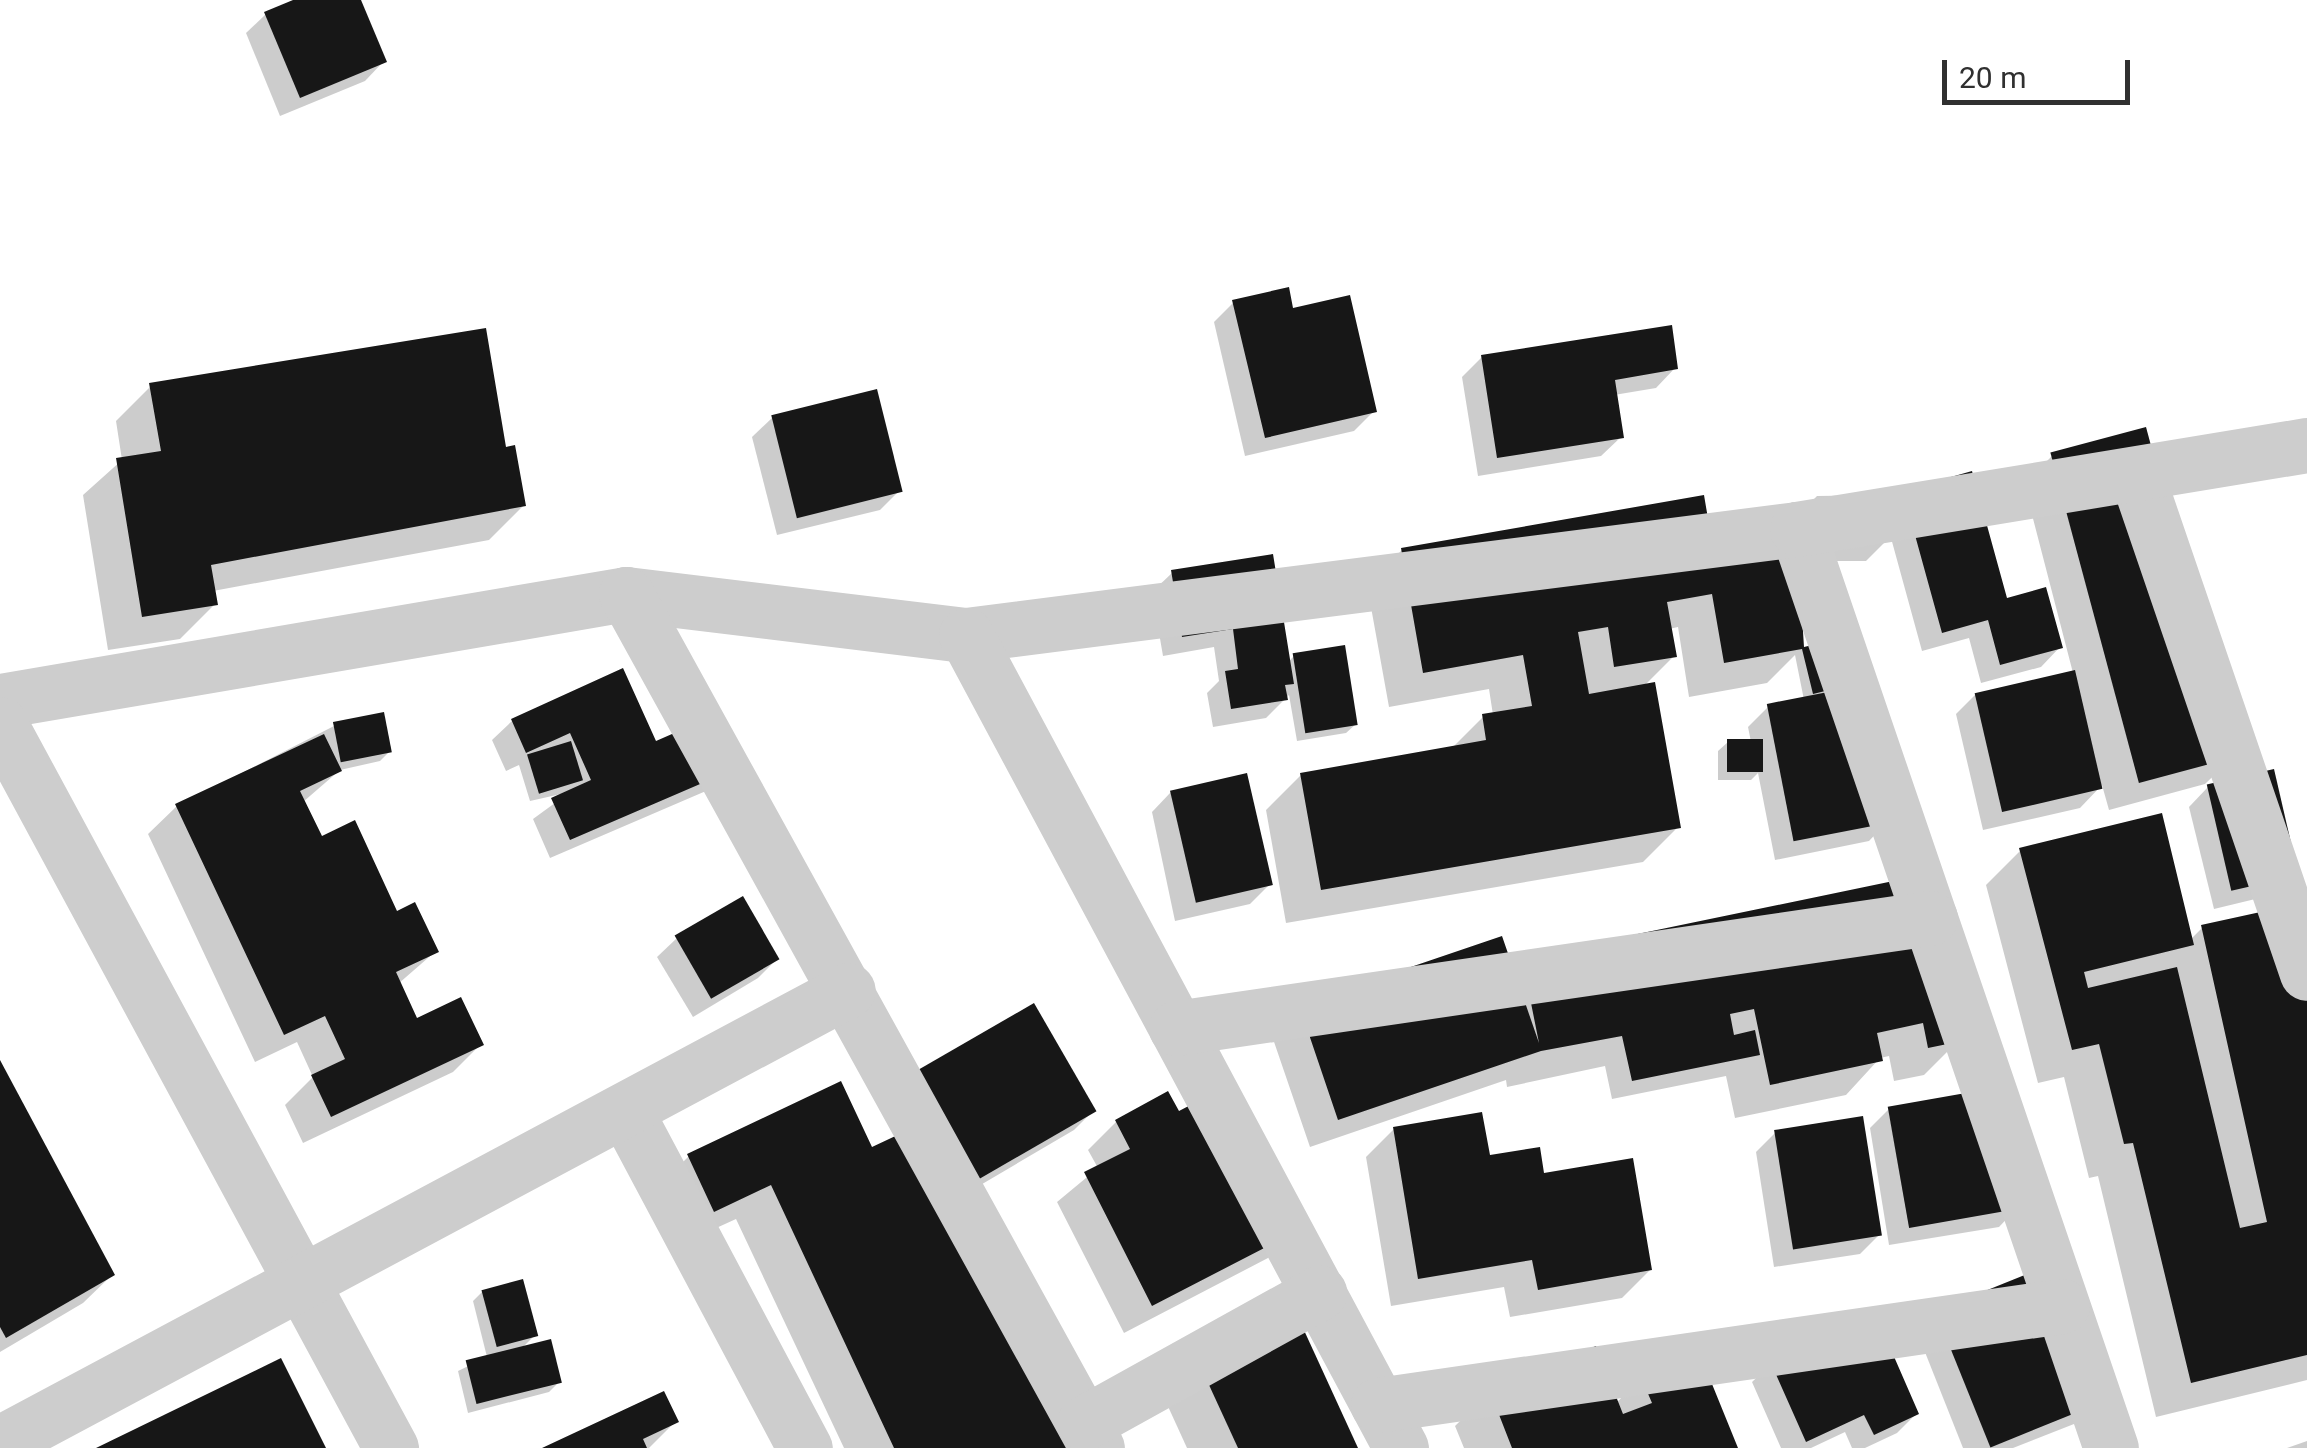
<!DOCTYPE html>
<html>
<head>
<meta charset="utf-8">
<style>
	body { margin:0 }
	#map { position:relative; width:2307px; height:1448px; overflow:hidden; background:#fff; font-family:Roboto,sans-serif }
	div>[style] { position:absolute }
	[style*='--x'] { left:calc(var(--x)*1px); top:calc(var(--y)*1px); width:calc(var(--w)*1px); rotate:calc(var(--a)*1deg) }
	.shadow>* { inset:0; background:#0003 }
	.building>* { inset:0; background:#171717; transform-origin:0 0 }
	.street>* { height:55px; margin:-27.5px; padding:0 27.5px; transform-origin:27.5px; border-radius:27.5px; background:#cdcdcd }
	span { translate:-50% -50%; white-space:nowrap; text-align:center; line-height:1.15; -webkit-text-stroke:10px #fff; paint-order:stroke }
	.scale { position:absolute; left:1942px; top:60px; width:188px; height:45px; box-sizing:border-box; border:5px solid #303030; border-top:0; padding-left:12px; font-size:30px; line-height:35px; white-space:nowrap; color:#303030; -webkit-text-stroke:8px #fff; paint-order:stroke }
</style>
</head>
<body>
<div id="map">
	<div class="shadow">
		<div style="clip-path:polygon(299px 0,359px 0,384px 61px,365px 81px,280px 116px,246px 33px,266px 14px)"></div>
		<div style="clip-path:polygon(1234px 302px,1291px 311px,1374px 411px,1354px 431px,1245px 456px,1214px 322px)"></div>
		<div style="clip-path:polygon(1482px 357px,1675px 368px,1656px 388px,1614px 395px,1621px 437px,1601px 456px,1478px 476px,1462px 377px)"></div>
		<div style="clip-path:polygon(151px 386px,504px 450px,524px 505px,489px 540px,213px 591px,215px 604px,180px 639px,108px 650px,83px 495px,122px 460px,116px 421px)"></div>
		<div style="clip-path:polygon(772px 418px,899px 491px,880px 510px,777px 535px,752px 437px)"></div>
		<div style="clip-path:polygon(2052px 456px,2234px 756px,2205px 784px,2109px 810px,2102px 785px,2080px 808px,1983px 830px,1956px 714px,1976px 694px,2073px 673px,2024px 484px)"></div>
		<div style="clip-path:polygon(1885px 495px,1886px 541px,1866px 561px,1835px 561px,1795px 609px,1802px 650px,1853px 638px,1888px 821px,1869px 841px,1775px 860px,1758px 773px,1751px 780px,1718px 780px,1718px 751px,1728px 742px,1751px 742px,1748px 727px,1768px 707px,1804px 700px,1795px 655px,1767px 683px,1689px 697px,1678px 627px,1669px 629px,1674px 656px,1644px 686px,1678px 827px,1643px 862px,1286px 923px,1266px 810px,1301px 775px,1451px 749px,1483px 717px,1493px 715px,1489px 689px,1389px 707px,1367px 585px,1402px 550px,1712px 557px,1798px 515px,1817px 496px)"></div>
		<div style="clip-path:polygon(1911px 519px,2005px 601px,2060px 647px,2041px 667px,1981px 683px,1969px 638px,1922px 651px,1891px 538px)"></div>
		<div style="clip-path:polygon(1172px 573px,1288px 662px,1294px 656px,1356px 724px,1346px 733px,1297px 741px,1289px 695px,1266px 718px,1213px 727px,1207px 693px,1219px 681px,1214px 647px,1163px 656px,1152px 592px)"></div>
		<div style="clip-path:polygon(512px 721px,654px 745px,703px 723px,706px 791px,550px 858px,533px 819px,570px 792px,530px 801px,519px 765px,506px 771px,492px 740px)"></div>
		<div style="clip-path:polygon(334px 726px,390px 751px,380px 761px,340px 770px,303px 802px,321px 840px,436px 951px,398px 984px,415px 1021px,481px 1044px,453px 1072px,303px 1143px,285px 1105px,313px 1077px,297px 1042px,255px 1062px,148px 834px,177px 806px)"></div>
		<div style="clip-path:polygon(2208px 787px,2276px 894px,2214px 909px,2189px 807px)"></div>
		<div style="clip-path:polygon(1171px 792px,1269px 885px,1250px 904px,1175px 921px,1152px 812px)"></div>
		<div style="clip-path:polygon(2021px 850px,2190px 940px,2203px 927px,2307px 913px,2307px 1380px,2156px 1417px,2098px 1176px,2089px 1178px,2064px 1077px,2038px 1083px,1986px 885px)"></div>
		<div style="clip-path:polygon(1925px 877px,1959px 1040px,1924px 1075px,1894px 1081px,1889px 1056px,1880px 1058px,1846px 1095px,1735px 1118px,1726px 1076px,1612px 1099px,1605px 1066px,1507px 1087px,1506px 1080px,1310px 1147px,1272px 1036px,1511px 972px)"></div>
		<div style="clip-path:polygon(677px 938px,777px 959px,758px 978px,693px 1017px,657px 957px)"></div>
		<div style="clip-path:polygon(0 1065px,112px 1275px,83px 1303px,0 1352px)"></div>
		<div style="clip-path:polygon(1889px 1109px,2018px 1207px,1999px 1227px,1889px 1245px,1870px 1128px)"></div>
		<div style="clip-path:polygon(1093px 1111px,1074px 1130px,955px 1200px,1088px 1448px,844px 1448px,736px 1219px,679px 1245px,654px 1191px,689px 1156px,871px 1150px)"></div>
		<div style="clip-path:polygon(1178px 1114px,1296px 1230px,1268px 1258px,1124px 1333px,1057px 1202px,1098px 1168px,1088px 1150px,1116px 1122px)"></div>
		<div style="clip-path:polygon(1394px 1129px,1542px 1176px,1650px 1270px,1622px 1298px,1510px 1317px,1504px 1287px,1391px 1306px,1366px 1157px)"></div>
		<div style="clip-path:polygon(1775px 1133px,1880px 1234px,1860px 1254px,1774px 1267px,1756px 1152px)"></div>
		<div style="clip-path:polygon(482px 1292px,535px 1335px,522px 1348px,559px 1382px,549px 1392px,468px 1413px,458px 1371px,487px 1357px,473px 1301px)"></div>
		<div style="clip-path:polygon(1917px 1332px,2093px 1404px,2074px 1424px,2013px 1448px,1963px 1448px)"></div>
		<div style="clip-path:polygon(1199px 1363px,1355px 1448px,1187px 1448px,1166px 1402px)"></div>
		<div style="clip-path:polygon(1772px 1363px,1916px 1414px,1897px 1433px,1865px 1448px,1852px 1448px,1845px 1432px,1811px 1448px,1781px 1448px,1752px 1382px)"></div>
		<div style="clip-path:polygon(1642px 1378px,1735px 1448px,1464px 1448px,1455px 1426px,1490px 1392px,1616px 1403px)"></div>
		<div style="clip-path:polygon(676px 1421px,649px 1448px,548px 1448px)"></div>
		<div style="clip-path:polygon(2307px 1441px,2307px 1448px,2287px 1448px)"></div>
	</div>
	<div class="building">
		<div style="clip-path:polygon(293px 0,361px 0,387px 62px,300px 98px,264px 12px)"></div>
		<div style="clip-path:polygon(1289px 287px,1293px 308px,1350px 295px,1377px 412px,1265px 438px,1232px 300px)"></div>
		<div style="clip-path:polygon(1672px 325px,1678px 369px,1615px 380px,1624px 438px,1497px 458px,1481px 355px)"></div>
		<div style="clip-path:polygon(486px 328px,506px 447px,515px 445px,526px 506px,211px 565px,218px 605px,142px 617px,116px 458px,161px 451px,149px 383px)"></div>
		<div style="left:877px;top:389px;width:106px;height:109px;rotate:76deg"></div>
		<div style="left:2146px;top:427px;width:342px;height:99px;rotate:75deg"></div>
		<div style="clip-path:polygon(1972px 471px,2007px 598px,2046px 587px,2063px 648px,2000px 665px,1988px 620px,1942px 633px,1910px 517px,1944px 479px)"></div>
		<div style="clip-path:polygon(1704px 495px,1714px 554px,1797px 539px,1804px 647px,1854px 635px,1866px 681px,1813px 694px,1802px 649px,1724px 663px,1712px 594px,1667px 602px,1677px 657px,1614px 667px,1608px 627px,1578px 632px,1589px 694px,1655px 682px,1681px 828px,1321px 890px,1300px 773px,1486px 740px,1482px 714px,1532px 706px,1523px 655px,1423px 673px,1401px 548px)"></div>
		<div style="clip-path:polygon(1273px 554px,1294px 684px,1285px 685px,1288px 700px,1231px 709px,1225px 671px,1238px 669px,1233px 629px,1182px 637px,1171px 570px)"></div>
		<div style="left:1345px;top:645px;width:81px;height:53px;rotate:81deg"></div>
		<div style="clip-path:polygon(623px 668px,656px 741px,704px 720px,728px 772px,570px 840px,551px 798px,591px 780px,570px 733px,526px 753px,511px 719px)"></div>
		<div style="left:2075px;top:670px;width:122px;height:103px;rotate:77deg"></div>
		<div style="left:1864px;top:685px;width:140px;height:99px;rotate:79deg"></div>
		<div style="left:384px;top:712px;width:41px;height:52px;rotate:79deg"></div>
		<div style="clip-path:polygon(324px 734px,342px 771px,300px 791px,322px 836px,355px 820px,397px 911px,415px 902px,439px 952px,396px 972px,417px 1018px,461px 997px,484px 1045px,331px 1117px,311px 1075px,345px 1059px,325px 1016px,284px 1035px,175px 804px)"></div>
		<div style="left:1727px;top:739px;width:36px;height:33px"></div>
		<div style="left:571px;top:741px;width:41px;height:46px;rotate:73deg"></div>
		<div style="left:2274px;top:769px;width:109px;height:69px;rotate:77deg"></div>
		<div style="left:1247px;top:773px;width:115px;height:79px;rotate:77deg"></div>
		<div style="clip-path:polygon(2162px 813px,2194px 945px,2084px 972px,2088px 988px,2177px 967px,2240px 1228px,2267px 1222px,2201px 925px,2307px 902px,2307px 1355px,2191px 1383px,2133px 1143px,2124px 1144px,2099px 1044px,2072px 1050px,2019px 848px)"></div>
		<div style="clip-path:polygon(1927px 874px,1962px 1041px,1928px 1048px,1923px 1023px,1877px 1033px,1883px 1061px,1770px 1085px,1754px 1009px,1730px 1014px,1734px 1035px,1755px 1030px,1760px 1055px,1632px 1081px,1622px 1036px,1541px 1051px,1338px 1120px,1299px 1005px,1502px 936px,1539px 1043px,1522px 958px)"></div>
		<div style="left:743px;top:896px;width:73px;height:79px;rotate:60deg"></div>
		<div style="left:1034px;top:1003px;width:125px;height:137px;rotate:60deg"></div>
		<div style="clip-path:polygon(0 1060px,115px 1275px,6px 1338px,0 1327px)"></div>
		<div style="clip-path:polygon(841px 1081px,872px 1147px,921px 1124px,1091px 1448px,894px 1448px,771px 1185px,714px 1212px,687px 1154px)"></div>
		<div style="clip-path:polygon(1225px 1087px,1299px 1230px,1152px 1306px,1084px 1172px,1130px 1149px,1115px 1120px,1168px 1091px,1179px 1111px)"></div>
		<div style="left:2000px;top:1087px;width:123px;height:114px;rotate:80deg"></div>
		<div style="clip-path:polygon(1482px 1112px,1490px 1155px,1540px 1147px,1544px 1173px,1633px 1158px,1652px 1270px,1538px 1290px,1532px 1260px,1418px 1279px,1393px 1127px)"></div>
		<div style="left:1863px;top:1116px;width:121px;height:90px;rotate:81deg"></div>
		<div style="left:2042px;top:1268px;width:147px;height:115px;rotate:68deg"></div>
		<div style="left:523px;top:1279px;width:59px;height:43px;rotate:75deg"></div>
		<div style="clip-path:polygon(1875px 1313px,1919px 1414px,1874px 1435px,1864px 1415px,1806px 1442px,1770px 1361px)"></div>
		<div style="clip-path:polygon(1297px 1315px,1358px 1448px,1238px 1448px,1198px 1361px)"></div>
		<div style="left:551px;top:1339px;width:45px;height:88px;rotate:76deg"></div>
		<div style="clip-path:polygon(1596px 1346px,1623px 1414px,1652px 1403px,1640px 1375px,1699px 1352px,1738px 1448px,1512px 1448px,1489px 1389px)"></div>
		<div style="clip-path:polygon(281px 1358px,326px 1448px,96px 1448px)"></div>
		<div style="clip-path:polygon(664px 1391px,679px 1422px,643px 1439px,647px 1448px,542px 1448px)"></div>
	</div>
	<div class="street">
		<div style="--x:2137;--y:476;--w:525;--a:71.12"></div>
		<div style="--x:1797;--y:529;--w:971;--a:71.14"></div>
		<div style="--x:626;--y:594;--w:342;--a:6.9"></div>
		<div style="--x:966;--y:635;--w:838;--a:-7.27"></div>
		<div style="--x:1797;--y:529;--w:517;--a:-9.35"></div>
		<div style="--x:966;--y:635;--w:922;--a:61.85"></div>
		<div style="--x:0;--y:701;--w:635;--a:-9.7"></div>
		<div style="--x:626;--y:594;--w:975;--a:61.12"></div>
		<div style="--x:0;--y:724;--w:823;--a:61.63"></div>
		<div style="--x:1176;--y:1028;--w:762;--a:-8.3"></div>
		<div style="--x:625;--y:1110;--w:383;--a:62"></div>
		<div style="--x:1378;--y:1405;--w:691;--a:-8.24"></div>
		<div style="--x:1084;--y:1423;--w:269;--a:-29"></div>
		<div style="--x:0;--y:1443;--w:961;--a:-28.11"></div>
	</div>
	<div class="scale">20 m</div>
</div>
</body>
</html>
